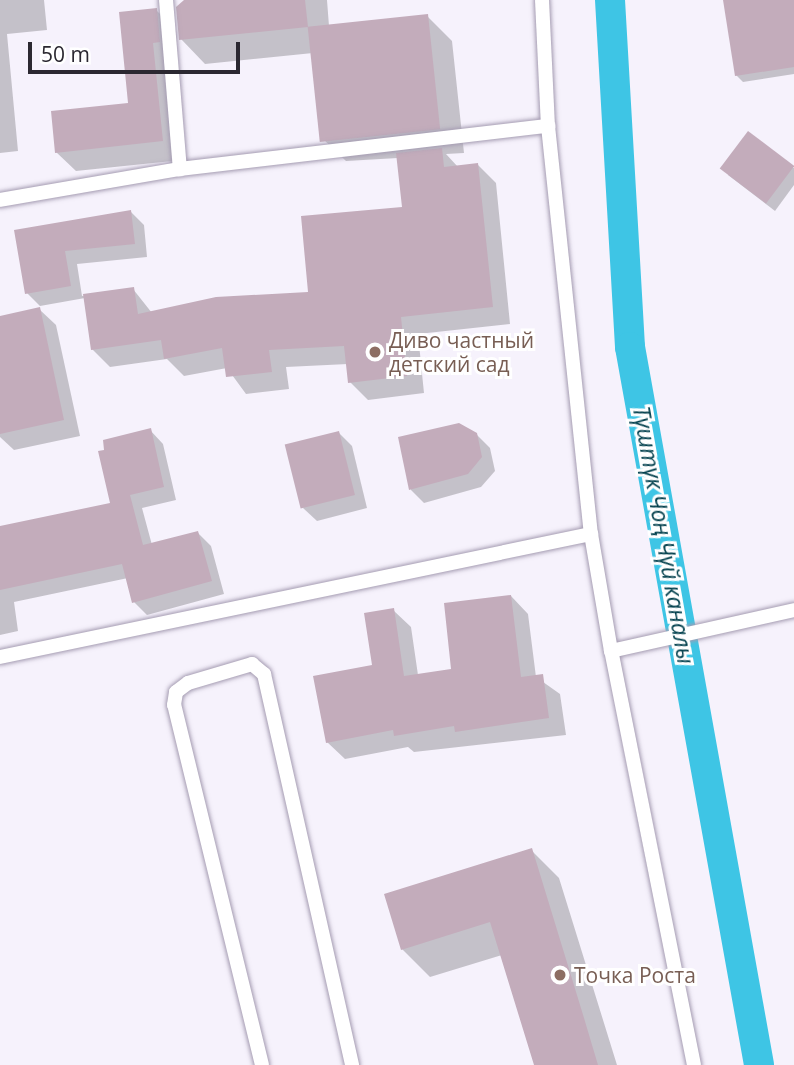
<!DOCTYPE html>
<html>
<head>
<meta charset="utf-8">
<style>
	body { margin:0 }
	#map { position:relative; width:794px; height:1065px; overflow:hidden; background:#f6f2fc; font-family:"Open Sans",sans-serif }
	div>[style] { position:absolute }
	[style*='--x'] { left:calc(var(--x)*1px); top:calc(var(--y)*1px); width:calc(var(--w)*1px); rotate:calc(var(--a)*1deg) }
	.shadow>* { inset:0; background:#0003 }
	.canal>* { height:30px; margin:-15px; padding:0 15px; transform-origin:15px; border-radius:15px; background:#3ec5e5 }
	.building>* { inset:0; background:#c3acbb; transform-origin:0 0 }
	.roads { filter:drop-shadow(0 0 2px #a59cb2) drop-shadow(0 0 2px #a59cb2) }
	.lane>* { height:14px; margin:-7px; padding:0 7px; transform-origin:7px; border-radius:7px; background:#fff }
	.dots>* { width:19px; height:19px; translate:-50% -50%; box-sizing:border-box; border:4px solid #fff; border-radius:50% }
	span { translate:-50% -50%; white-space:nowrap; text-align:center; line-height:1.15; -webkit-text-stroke:6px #fff; paint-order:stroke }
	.education-label { font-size:21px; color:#785e54 }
	.left { translate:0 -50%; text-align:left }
	.water-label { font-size:23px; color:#02404d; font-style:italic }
	.scale { position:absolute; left:28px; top:42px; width:212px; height:32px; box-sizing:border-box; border:4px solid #2b2831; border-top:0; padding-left:9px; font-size:21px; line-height:24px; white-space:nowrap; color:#2b2831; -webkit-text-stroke:5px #fff; paint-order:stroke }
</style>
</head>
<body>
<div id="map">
	<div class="shadow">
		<div style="clip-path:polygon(0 0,44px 0,47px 30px,7px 34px,18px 151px,0 153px)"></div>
		<div style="clip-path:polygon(186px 0,327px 0,329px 26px,427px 16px,452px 41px,464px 153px,446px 154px,458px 167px,478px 165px,496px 183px,510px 324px,418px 334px,424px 393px,368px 400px,350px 382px,348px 364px,286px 367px,289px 389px,246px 394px,227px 368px,184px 376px,167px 359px,110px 367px,92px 349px,85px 298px,40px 306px,27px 293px,17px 232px,131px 212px,144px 225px,147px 257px,77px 264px,82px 296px,133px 289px,152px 313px,310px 293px,404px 209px,398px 158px,346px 161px,321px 137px,313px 53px,205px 64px,181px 39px)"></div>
		<div style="clip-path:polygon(725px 0,794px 0,794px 74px,743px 82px,736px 75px)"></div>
		<div style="clip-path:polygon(156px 10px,176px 30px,178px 61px,172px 62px,182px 160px,76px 171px,56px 152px,130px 104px)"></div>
		<div style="clip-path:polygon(749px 133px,794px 168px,794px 185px,775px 211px,728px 175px)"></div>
		<div style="clip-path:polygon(39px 309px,56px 325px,80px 436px,14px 450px,0 437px,0 317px)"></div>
		<div style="clip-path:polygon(150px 430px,163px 444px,176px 500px,142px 508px,152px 545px,198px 533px,211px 546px,224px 594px,147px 615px,134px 602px,128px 578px,14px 602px,18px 631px,0 635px,0 545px,112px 504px)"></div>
		<div style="clip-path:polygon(339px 433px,352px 446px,367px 508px,317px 521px,303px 508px)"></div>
		<div style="clip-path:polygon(476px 434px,490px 448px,495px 471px,481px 487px,424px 503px,411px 490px,400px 438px)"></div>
		<div style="clip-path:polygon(511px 596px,528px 614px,536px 677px,560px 694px,566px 735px,414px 752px,408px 747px,345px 759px,327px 742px,374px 666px,393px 610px,411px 627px,418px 675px,453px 670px)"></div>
		<div style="clip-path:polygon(531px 850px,559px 878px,617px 1065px,535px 1065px,502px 955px,430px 977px,402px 949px)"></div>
	</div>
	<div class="canal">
		<div style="--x:610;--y:0;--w:348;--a:86.7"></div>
		<div style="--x:630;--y:347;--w:729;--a:79.81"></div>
	</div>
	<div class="building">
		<div style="clip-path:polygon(184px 0,305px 0,308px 27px,179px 40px,176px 7px)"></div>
		<div style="clip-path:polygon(723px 0,794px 0,794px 67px,735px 76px)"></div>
		<div style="clip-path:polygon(157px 8px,160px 42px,153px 43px,163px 141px,55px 153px,51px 111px,128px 103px,119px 12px)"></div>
		<div style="left:428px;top:14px;width:116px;height:121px;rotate:84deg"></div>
		<div style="left:748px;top:131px;width:58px;height:47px;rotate:37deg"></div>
		<div style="clip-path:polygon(442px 148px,444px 167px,478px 163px,493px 307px,401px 317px,407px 376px,348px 383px,344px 346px,269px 350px,272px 372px,226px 377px,222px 348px,164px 359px,161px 340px,91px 350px,83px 294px,134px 287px,138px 314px,216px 297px,308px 292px,301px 216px,402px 207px,396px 153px)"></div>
		<div style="clip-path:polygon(131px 210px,135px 244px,65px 251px,71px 286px,25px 294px,14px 230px)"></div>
		<div style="clip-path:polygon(40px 307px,64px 420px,0 434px,0 316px)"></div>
		<div style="clip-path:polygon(459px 423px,477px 433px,482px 457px,468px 474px,409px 490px,398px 437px)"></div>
		<div style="clip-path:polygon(151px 428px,164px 487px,130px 495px,143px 545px,198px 531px,212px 581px,132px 603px,122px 564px,0 590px,0 526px,110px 503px,98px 451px,104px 450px,103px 440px)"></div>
		<div style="left:339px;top:431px;width:66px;height:56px;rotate:76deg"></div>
		<div style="clip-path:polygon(511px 595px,521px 677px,543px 674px,549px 718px,455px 732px,454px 726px,394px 736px,393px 730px,326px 743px,313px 676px,372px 665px,364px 613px,394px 608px,404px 676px,451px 669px,444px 603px)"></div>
		<div style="clip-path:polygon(532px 848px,584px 1018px,598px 1065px,534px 1065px,490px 922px,401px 950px,384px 894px)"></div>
	</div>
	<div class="roads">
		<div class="lane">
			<div style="--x:166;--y:0;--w:170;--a:85.3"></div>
			<div style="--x:542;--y:0;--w:126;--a:87.3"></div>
			<div style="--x:0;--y:200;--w:183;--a:-9.8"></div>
			<div style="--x:180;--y:169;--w:371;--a:-6.7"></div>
			<div style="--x:548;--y:126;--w:410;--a:84"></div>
			<div style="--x:0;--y:657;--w:604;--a:-11.76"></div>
			<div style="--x:591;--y:534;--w:119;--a:80.3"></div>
			<div style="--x:262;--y:1065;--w:371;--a:-103.7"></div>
			<div style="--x:174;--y:705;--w:13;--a:-81"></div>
			<div style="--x:176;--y:692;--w:15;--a:-37"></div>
			<div style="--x:188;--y:683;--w:67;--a:-16.5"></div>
			<div style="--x:252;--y:664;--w:16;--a:40"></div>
			<div style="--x:264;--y:674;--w:401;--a:77.3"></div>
			<div style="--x:694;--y:1065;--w:422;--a:-101.3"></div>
			<div style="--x:611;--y:651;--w:188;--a:-12.6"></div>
		</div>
	</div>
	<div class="dots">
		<div style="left:375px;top:352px;background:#8d6e63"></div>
		<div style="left:560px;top:975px;background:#8d6e63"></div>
	</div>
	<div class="education-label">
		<span class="left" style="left:389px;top:352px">Диво частный<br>детский сад</span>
		<span class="left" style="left:574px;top:975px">Точка Роста</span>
	</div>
	<div class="water-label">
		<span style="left:664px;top:535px;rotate:80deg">Түштүк Чоң Чүй каналы</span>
	</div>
	<div class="scale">50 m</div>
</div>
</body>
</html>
